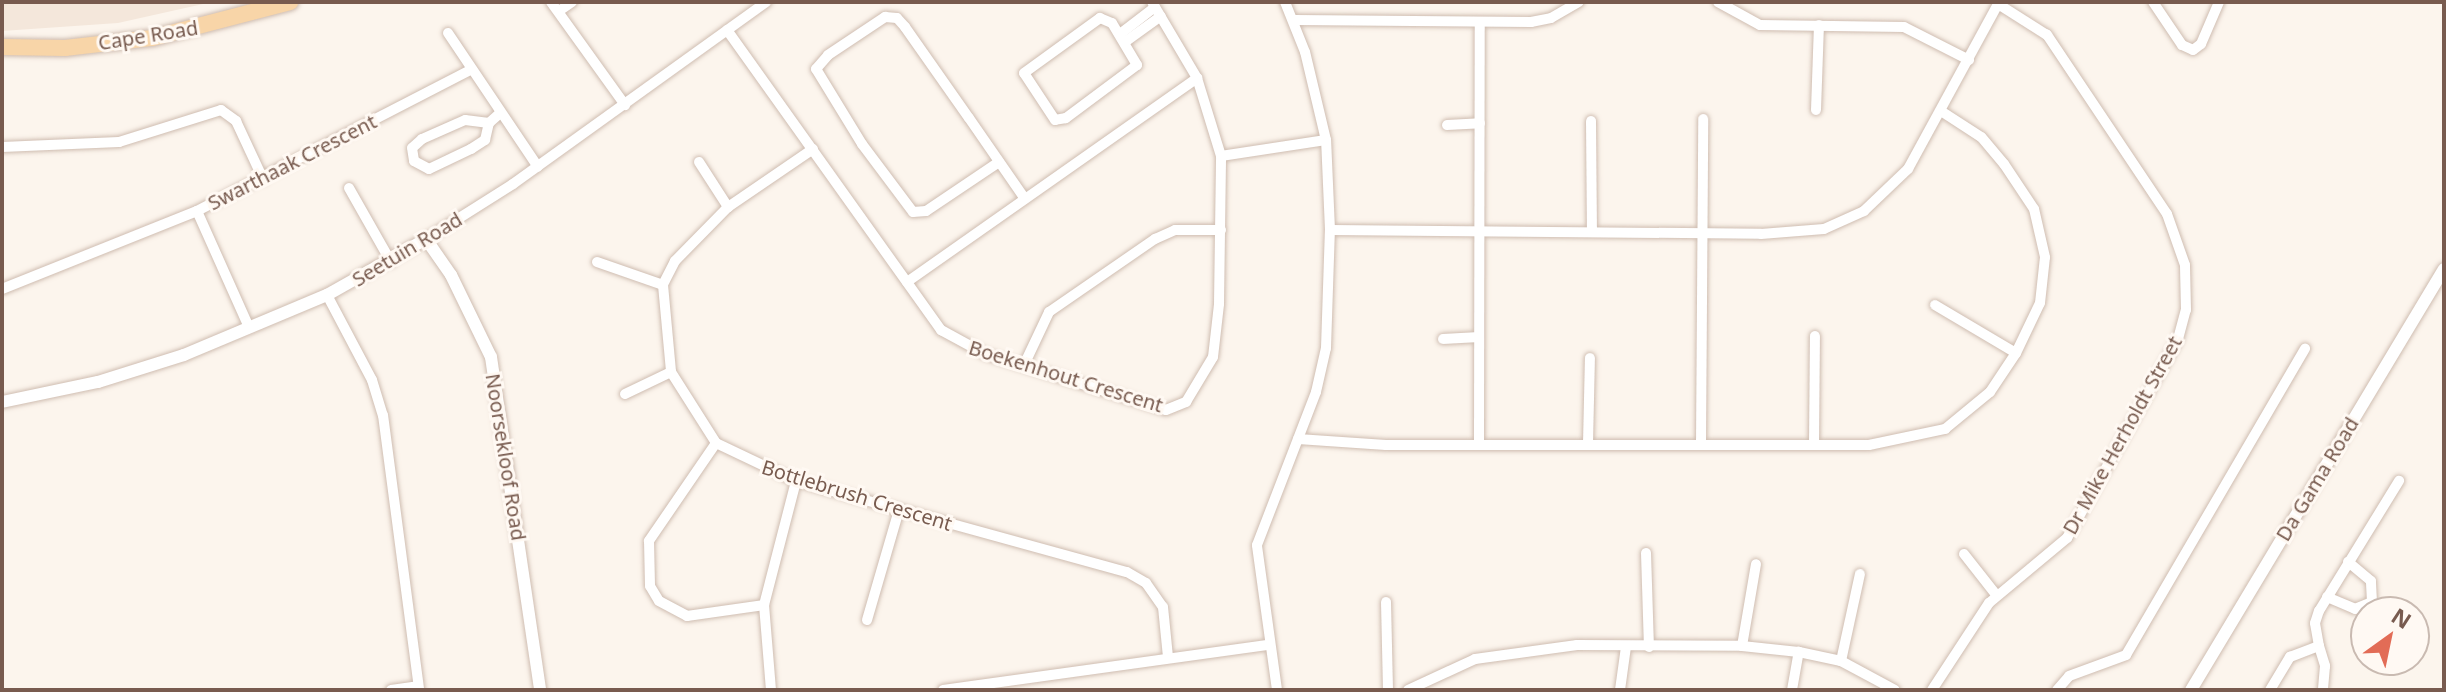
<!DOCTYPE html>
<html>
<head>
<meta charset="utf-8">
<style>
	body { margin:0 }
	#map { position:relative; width:2446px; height:692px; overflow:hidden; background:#fcf5ed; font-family:"Noto Sans",sans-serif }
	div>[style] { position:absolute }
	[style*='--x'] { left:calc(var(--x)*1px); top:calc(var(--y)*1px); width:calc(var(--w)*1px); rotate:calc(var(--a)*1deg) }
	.residential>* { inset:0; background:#f4e7db }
	.roads { filter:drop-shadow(0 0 2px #cfbdb1) drop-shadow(0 0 2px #cfbdb1) }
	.minor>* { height:10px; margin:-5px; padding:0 5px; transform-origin:5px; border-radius:5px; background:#fff }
	.tertiary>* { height:12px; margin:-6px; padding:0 6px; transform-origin:6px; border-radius:6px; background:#fff }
	.primary>* { height:16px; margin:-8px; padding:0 8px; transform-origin:8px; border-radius:8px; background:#f8d5a8 }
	span { translate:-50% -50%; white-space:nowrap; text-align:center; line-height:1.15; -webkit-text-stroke:6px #fff9f3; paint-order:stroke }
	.street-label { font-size:20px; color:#785b4f }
	.frame { position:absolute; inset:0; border:4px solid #785b4f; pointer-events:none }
	.north { position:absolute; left:2350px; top:596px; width:80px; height:80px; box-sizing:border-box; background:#fff9f3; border:2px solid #c9bab1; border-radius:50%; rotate:33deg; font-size:22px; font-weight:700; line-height:32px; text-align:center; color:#785b4f }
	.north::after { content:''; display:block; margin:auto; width:28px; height:36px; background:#e26c56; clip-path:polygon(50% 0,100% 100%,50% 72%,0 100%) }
</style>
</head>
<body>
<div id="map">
	<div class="residential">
		<div style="clip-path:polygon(2px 2px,212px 2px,118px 23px,2px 31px)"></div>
	</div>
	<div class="roads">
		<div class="minor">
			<div style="--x:551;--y:2;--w:127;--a:54.3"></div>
			<div style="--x:1718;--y:2;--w:48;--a:28.7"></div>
			<div style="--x:1760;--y:25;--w:144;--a:0.8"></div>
			<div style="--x:1904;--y:27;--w:73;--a:26.9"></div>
			<div style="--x:2153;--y:2;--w:52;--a:56"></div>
			<div style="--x:2182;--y:45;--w:12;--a:24"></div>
			<div style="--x:2193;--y:50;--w:10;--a:-37"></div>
			<div style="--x:2201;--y:44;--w:46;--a:-66.8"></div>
			<div style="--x:559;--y:11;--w:16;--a:-35"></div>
			<div style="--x:1100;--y:18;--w:13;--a:23"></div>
			<div style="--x:1112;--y:23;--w:49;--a:59.2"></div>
			<div style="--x:1137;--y:65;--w:89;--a:143.3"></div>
			<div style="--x:1066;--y:118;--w:11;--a:170"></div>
			<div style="--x:1055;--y:120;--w:56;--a:-123.4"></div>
			<div style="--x:1024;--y:73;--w:94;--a:-35.9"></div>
			<div style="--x:1295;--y:20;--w:236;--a:0.5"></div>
			<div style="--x:1531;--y:22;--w:20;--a:-11"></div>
			<div style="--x:1551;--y:18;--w:32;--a:-30"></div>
			<div style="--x:727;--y:30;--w:369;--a:54.5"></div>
			<div style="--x:941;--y:330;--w:50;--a:28.6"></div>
			<div style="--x:985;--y:354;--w:189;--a:17.2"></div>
			<div style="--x:1166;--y:410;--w:22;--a:-22"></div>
			<div style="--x:1186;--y:402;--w:52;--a:-59"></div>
			<div style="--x:1213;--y:357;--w:53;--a:-83.5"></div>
			<div style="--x:1219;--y:304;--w:148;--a:-89.2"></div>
			<div style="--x:1221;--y:156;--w:82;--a:-107.1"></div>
			<div style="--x:1197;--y:78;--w:88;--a:-120.6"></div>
			<div style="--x:448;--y:33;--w:161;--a:56.1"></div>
			<div style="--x:1120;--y:34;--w:44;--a:-37.6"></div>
			<div style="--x:1125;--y:42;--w:44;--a:-35.8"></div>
			<div style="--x:1816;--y:110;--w:85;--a:-88"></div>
			<div style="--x:1591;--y:121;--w:111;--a:89.5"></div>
			<div style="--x:489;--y:123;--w:24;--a:-173"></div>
			<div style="--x:465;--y:120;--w:47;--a:156.2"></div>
			<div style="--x:422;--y:139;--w:13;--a:138"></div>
			<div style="--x:412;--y:148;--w:13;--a:81"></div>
			<div style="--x:414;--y:161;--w:17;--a:28"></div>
			<div style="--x:429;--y:169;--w:47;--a:-25.5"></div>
			<div style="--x:471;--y:149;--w:17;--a:-33"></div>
			<div style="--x:485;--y:140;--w:17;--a:-77"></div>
			<div style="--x:489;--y:123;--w:15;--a:-42"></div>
			<div style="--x:1447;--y:125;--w:33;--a:-3"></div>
			<div style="--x:2;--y:147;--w:117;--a:-2.4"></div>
			<div style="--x:119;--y:142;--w:107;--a:-17.4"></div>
			<div style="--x:221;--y:110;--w:19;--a:36"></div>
			<div style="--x:236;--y:121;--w:64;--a:65"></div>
			<div style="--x:813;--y:149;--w:103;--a:145.7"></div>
			<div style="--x:728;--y:207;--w:76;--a:134.5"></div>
			<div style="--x:675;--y:261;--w:27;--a:117"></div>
			<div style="--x:663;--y:285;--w:87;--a:84.7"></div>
			<div style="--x:671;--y:372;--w:84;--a:57.6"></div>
			<div style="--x:716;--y:443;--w:89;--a:25.4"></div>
			<div style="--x:796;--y:481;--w:343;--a:15.4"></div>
			<div style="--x:1127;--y:572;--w:22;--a:30"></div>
			<div style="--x:1146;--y:583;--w:29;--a:55"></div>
			<div style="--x:1163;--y:607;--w:50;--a:84.3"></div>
			<div style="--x:1221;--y:156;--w:106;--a:-8.7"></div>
			<div style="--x:699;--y:162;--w:54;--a:57.2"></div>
			<div style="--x:999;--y:162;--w:88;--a:146.1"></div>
			<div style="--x:926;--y:211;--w:13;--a:176"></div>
			<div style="--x:913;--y:212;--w:85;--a:-126.9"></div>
			<div style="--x:862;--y:144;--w:88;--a:-121.5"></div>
			<div style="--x:816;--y:69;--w:18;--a:-49"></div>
			<div style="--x:828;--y:55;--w:69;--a:-33.7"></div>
			<div style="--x:885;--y:17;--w:12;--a:5"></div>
			<div style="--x:897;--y:18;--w:12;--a:48"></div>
			<div style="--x:905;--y:27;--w:111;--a:54.9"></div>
			<div style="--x:969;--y:118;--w:98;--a:55.3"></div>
			<div style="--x:349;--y:188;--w:85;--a:60.4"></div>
			<div style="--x:197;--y:211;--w:127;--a:65.9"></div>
			<div style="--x:1330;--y:230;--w:431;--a:0.5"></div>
			<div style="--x:1761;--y:234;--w:63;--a:-4.5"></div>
			<div style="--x:1824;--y:229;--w:44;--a:-24.2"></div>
			<div style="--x:1864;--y:211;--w:61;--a:-43.7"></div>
			<div style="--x:1908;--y:169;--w:190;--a:-61.4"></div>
			<div style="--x:426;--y:239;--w:103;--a:-32.3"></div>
			<div style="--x:513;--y:184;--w:312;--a:-35.7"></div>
			<div style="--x:597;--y:262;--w:70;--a:19.2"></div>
			<div style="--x:907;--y:282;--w:355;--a:-35.1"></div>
			<div style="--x:2;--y:289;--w:210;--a:-21.8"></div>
			<div style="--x:197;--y:211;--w:305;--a:-27.3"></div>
			<div style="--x:327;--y:295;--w:96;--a:62.1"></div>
			<div style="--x:372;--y:380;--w:37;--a:73"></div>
			<div style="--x:383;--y:415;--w:277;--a:82.5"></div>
			<div style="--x:1935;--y:305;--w:94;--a:30.7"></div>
			<div style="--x:1443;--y:339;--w:36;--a:-3"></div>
			<div style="--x:1024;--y:365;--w:59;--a:-64.7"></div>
			<div style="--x:1049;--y:312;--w:129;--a:-34.6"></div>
			<div style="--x:1155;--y:239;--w:22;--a:-24"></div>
			<div style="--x:1175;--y:230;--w:46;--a:0"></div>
			<div style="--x:625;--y:394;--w:51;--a:-25.6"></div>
			<div style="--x:1298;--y:439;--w:88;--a:3.9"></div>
			<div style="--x:1386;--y:445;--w:483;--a:0"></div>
			<div style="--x:1869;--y:445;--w:78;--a:-11.9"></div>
			<div style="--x:1945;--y:429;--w:58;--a:-39.4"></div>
			<div style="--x:1990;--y:392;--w:47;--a:-56.3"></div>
			<div style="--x:2016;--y:353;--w:55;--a:-64.4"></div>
			<div style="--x:2040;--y:303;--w:46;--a:-83.8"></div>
			<div style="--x:2045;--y:257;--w:49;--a:-102.9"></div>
			<div style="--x:2034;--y:209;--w:54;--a:-123.7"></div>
			<div style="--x:2004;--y:164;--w:35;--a:-130"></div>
			<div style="--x:1981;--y:137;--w:48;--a:-147"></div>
			<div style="--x:716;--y:443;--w:119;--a:124.4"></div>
			<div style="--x:649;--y:541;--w:45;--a:88.7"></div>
			<div style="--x:650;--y:586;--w:17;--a:59"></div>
			<div style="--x:659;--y:601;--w:32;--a:28"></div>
			<div style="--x:687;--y:616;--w:78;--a:-8.1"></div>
			<div style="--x:1479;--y:443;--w:421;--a:-89.9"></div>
			<div style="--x:1588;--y:443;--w:85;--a:-88.7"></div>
			<div style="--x:1701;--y:444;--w:325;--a:-89.6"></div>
			<div style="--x:1814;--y:444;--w:108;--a:-89.5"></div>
			<div style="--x:1646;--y:553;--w:94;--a:88.2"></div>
			<div style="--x:1964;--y:554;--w:53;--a:51.8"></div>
			<div style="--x:2327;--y:597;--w:30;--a:23"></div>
			<div style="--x:2355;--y:609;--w:18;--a:-22"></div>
			<div style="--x:2372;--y:602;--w:21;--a:-93"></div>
			<div style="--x:2371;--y:581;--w:30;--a:-140"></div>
			<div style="--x:1386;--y:602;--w:88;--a:88.7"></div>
			<div style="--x:867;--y:620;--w:115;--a:-73.8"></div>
			<div style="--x:1742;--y:646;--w:83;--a:-80.3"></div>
			<div style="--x:2319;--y:646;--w:21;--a:73"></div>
			<div style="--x:2325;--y:666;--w:24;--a:95"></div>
			<div style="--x:1841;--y:661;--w:89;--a:-77.7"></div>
			<div style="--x:391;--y:690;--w:27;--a:-8"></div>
			<div style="--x:771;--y:690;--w:85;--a:-94.7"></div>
			<div style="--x:764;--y:605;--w:128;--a:-75.5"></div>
			<div style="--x:943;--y:690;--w:329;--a:-7.9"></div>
			<div style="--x:1277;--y:690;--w:146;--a:-97.9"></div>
			<div style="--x:1257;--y:545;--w:164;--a:-68.9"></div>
			<div style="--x:1316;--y:392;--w:45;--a:-77.2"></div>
			<div style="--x:1326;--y:348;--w:118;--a:-88.1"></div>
			<div style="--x:1330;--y:230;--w:90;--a:-92.5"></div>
			<div style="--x:1326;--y:140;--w:90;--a:-103.4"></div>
			<div style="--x:1305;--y:52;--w:54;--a:-111.8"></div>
			<div style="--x:1408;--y:690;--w:74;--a:-24.8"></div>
			<div style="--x:1475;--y:659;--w:103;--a:-7.8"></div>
			<div style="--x:1577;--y:645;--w:165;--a:0.3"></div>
			<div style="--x:1742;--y:646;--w:57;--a:6"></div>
			<div style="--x:1799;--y:652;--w:43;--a:12.1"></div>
			<div style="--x:1841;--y:661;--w:61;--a:28.2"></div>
			<div style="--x:1620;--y:690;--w:43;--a:-82.1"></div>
			<div style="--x:1792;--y:690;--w:39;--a:-80"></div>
			<div style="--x:1932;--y:690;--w:104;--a:-56.8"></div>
			<div style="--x:1989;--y:603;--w:102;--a:-39.8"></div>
			<div style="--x:2067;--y:538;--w:228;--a:-60.8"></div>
			<div style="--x:2178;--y:339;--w:30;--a:-75"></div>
			<div style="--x:2186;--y:310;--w:45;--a:-91.3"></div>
			<div style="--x:2185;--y:265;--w:54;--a:-109.4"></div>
			<div style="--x:2167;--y:214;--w:216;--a:-123.8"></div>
			<div style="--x:2047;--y:35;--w:58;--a:-147.7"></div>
			<div style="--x:2057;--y:690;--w:18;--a:-49"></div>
			<div style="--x:2069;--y:676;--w:61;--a:-20.2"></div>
			<div style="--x:2126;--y:655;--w:355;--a:-59.7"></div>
			<div style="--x:2270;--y:690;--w:39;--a:-59"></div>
			<div style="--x:2290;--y:657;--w:31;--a:-21"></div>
			<div style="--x:2319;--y:646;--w:23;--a:-100"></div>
			<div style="--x:2315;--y:623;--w:13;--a:-72"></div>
			<div style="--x:2319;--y:611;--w:153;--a:-58.4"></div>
		</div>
		<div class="tertiary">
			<div style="--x:2;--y:402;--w:98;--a:-11.8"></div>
			<div style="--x:98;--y:382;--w:90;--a:-17.4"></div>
			<div style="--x:184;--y:355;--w:155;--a:-22.8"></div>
			<div style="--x:327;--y:295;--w:114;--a:-29.5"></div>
			<div style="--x:426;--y:239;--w:44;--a:55.2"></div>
			<div style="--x:451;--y:275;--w:91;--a:64"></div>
			<div style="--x:491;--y:357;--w:337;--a:81.6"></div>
			<div style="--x:2191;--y:690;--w:491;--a:-59"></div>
		</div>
		<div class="primary">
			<div style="--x:2;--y:47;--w:63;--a:0.9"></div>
			<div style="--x:65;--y:48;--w:88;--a:-6.6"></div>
			<div style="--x:152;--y:38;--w:143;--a:-14.6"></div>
		</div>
	</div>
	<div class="street-label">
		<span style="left:148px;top:35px;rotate:-9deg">Cape Road</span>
		<span style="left:292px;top:162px;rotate:-27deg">Swarthaak Crescent</span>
		<span style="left:407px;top:249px;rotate:-31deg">Seetuin Road</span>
		<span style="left:1066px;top:376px;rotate:17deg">Boekenhout Crescent</span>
		<span style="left:2122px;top:435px;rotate:-61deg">Dr Mike Herholdt Street</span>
		<span style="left:506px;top:457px;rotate:81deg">Noorsekloof Road</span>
		<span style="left:2317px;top:479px;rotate:-59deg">Da Gama Road</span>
		<span style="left:857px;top:495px;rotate:17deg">Bottlebrush Crescent</span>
	</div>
	<div class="frame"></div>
	<div class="north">N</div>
</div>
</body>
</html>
